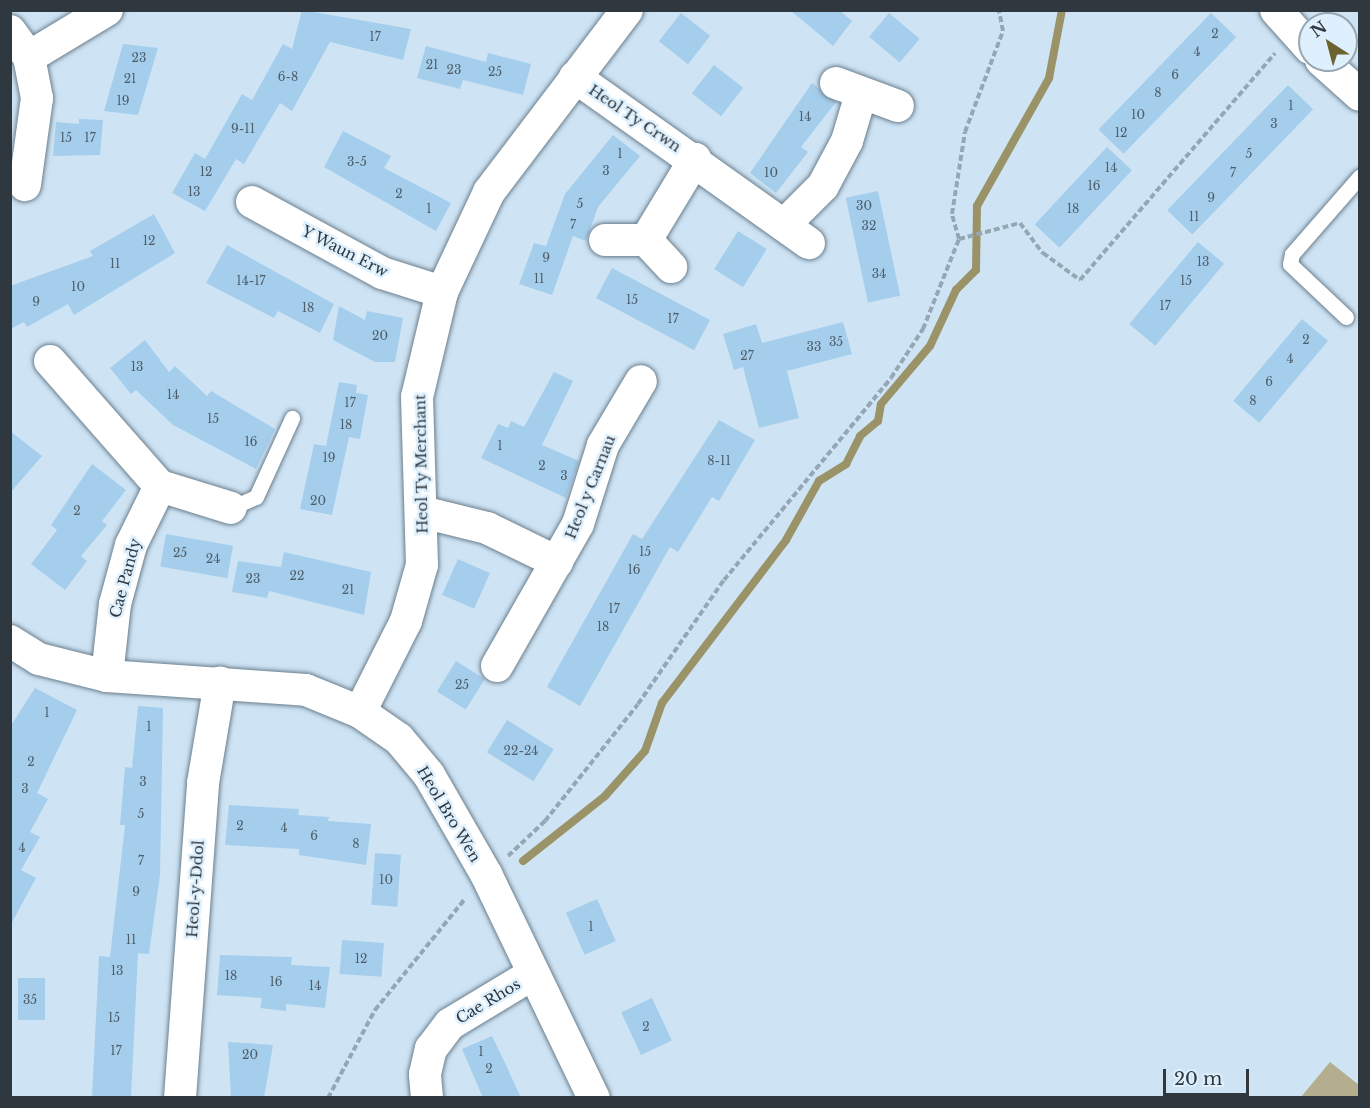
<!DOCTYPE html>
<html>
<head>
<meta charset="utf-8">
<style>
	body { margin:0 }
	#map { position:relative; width:1370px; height:1108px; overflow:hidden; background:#cee4f4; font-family:"Libre Baskerville",serif }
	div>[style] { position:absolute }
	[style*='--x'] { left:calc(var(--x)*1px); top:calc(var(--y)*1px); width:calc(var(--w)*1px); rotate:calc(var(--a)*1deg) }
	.green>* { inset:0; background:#b4ae8e }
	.stream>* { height:8px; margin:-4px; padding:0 4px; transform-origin:4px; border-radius:4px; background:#9b9368 }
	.building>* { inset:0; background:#a5ceec; transform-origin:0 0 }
	.path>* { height:4px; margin-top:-2px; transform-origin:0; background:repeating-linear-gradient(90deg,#96a7b4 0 6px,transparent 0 9px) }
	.roads { filter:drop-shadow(0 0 2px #6b7f8e) drop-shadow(0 0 2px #6b7f8e) }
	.lane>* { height:15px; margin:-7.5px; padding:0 7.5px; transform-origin:7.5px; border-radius:7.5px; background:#fff }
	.street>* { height:32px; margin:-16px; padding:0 16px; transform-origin:16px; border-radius:16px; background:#fff }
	span { translate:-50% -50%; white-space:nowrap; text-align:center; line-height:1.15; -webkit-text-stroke:5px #def0fd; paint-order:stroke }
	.number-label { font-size:12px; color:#4d5e6a }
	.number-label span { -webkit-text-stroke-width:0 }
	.street-label { font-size:15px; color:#30383f }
	.frame { position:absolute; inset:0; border:12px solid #30383f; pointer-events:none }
	.north { position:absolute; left:1298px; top:12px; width:60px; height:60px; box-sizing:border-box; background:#def0fd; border:2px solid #98a6b1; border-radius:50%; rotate:324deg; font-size:16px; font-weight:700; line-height:24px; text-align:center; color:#30383f }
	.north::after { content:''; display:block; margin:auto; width:21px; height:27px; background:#6c632f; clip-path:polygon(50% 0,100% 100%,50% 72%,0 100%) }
	.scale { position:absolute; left:1163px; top:1069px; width:86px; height:27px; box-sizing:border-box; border:3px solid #30383f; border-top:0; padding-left:8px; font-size:18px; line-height:21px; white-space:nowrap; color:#30383f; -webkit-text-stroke:4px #def0fd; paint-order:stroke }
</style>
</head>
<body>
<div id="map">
	<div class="green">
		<div style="clip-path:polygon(1330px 1062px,1359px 1085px,1359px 1097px,1301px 1097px)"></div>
	</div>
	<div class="stream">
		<div style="--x:523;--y:861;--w:105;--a:-38.4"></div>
		<div style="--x:605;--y:796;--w:60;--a:-48.4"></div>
		<div style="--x:645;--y:751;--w:51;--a:-70.5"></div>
		<div style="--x:662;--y:703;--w:205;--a:-52.7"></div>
		<div style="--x:786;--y:540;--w:68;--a:-60.8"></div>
		<div style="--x:819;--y:481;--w:32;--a:-32"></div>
		<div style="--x:846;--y:464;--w:31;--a:-63"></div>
		<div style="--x:860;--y:436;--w:23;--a:-40"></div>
		<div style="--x:878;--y:421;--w:17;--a:-80"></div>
		<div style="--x:881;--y:404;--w:76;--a:-49.8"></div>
		<div style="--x:930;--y:346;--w:62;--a:-65.1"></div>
		<div style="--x:956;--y:290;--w:28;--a:-45"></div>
		<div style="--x:976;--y:270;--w:64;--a:-89.1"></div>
		<div style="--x:977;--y:206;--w:147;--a:-60.6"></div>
		<div style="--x:1049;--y:78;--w:69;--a:-79.2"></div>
	</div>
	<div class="building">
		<div style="clip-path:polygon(302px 10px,411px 29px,403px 60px,330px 42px,292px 111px,280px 103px,244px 164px,236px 159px,205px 211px,172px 193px,195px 153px,205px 159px,242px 94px,252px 100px,283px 44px,292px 49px)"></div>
		<div style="clip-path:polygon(790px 10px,839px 10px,852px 21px,833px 46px)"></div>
		<div style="left:681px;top:13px;width:37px;height:36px;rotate:38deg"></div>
		<div style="left:889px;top:13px;width:40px;height:31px;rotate:40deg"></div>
		<div style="left:1211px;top:13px;width:35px;height:162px;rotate:44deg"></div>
		<div style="clip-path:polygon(123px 44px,158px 48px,138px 115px,104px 111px)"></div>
		<div style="clip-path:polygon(426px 46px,486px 62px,488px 53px,531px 64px,523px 95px,463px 80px,460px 89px,417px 78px)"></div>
		<div style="left:714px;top:65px;width:37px;height:36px;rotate:38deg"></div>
		<div style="clip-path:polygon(812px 83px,836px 102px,801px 147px,808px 152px,776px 193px,750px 173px)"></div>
		<div style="left:1288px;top:85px;width:35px;height:174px;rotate:44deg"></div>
		<div style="clip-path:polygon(79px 119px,103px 120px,100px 155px,53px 156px,56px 122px,79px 124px)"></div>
		<div style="clip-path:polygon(343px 131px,391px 156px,384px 168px,451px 203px,436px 231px,324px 167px)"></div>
		<div style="clip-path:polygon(613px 135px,640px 156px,598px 207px,586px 241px,573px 236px,552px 295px,519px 284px,534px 243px,546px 246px,565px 194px)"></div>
		<div style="left:1107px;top:147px;width:34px;height:106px;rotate:43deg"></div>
		<div style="left:878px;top:191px;width:107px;height:33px;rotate:78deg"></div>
		<div style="clip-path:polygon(154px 214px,175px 253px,74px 315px,68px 304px,27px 327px,24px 322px,10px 329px,10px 286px,93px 256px,90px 251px)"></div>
		<div style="left:738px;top:231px;width:34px;height:45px;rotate:32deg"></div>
		<div style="left:1198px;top:242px;width:34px;height:107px;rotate:40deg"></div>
		<div style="clip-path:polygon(227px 245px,334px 304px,320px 333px,278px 311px,274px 318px,206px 283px)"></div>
		<div style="left:612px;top:268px;width:111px;height:34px;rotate:28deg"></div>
		<div style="clip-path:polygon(339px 306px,365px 320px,367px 311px,403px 318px,395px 362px,375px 362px,333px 340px)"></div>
		<div style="left:1302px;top:319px;width:34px;height:107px;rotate:40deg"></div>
		<div style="clip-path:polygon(843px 322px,852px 354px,787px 371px,799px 418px,759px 428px,743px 367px,734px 370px,723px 334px,756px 324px,762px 343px)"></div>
		<div style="clip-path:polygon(145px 340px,169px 372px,175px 366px,207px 396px,211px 391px,275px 429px,256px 469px,173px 425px,136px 390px,131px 394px,110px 368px)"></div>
		<div style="clip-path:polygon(554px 372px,573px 381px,542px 445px,579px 461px,566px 498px,481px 458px,498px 424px,508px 428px,511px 421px,524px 427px)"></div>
		<div style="clip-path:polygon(339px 382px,357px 385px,356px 393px,368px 395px,360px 439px,349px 437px,332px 515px,300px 509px,314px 444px,326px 446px)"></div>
		<div style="clip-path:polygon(719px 420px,755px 440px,719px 501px,712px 497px,678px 552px,670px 547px,580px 706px,547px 687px,633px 534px,642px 539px)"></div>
		<div style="clip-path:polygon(10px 431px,42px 456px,10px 493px)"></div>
		<div style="clip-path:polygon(92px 464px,126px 490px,102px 521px,107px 525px,81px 556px,87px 561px,65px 590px,31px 564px,57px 530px,51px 525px)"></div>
		<div style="left:166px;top:534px;width:68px;height:33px;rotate:10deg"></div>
		<div style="clip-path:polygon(284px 552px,371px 572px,364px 615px,269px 591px,267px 598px,232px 592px,238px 561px,281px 567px)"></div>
		<div style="left:458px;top:559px;width:35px;height:39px;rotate:24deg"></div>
		<div style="left:456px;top:661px;width:34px;height:36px;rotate:32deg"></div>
		<div style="clip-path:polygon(35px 688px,77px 710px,37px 793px,48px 799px,30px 832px,40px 837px,21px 870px,36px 878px,10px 926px,10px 727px)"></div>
		<div style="clip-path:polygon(138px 706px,163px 708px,160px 875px,149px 954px,138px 953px,131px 1098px,92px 1098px,99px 956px,110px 957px,125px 825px,120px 825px,125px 767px,132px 768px)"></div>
		<div style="left:507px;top:720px;width:55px;height:38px;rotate:32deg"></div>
		<div style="clip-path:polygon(229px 805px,299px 809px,298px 815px,329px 817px,328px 821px,371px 824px,366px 865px,299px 855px,299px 849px,225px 845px)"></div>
		<div style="left:375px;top:853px;width:26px;height:52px;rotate:4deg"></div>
		<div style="left:597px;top:899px;width:46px;height:34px;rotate:66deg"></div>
		<div style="left:342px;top:940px;width:42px;height:34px;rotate:4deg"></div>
		<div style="clip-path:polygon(220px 955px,292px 957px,291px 965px,330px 967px,325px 1008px,286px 1004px,286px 1011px,260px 1008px,262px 998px,217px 995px)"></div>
		<div style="left:18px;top:978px;width:27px;height:42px"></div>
		<div style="left:652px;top:998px;width:47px;height:34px;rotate:65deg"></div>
		<div style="clip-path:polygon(492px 1036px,505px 1063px,521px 1098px,483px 1098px,462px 1049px)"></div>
		<div style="clip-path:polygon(228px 1042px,273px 1045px,264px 1098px,231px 1098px)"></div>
	</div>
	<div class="path">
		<div style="--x:959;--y:239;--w:63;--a:-14.7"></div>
		<div style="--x:1020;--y:223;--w:38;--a:53"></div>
		<div style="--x:1043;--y:253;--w:46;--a:36.1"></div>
		<div style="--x:1080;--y:280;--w:299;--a:-49.3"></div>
		<div style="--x:508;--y:856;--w:51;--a:-43.4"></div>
		<div style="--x:545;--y:821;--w:149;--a:-51.5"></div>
		<div style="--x:638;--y:704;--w:151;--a:-55.3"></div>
		<div style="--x:724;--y:580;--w:262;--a:-50.4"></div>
		<div style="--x:891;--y:378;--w:59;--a:-56.9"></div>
		<div style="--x:923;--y:329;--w:97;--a:-68.2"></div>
		<div style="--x:959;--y:239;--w:26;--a:-106"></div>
		<div style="--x:952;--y:214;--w:83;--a:-81"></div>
		<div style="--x:965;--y:132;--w:108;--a:-69.4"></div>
		<div style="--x:1003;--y:31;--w:21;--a:-101"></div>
		<div style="--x:328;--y:1098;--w:100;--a:-61.9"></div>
		<div style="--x:375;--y:1010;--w:143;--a:-51"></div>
	</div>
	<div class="roads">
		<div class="lane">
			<div style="--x:1346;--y:317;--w:77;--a:-136.6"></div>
			<div style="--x:1290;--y:264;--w:10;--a:-79"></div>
			<div style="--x:1292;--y:254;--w:103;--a:-48.9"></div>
			<div style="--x:231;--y:508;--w:27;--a:-24"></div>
			<div style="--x:256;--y:497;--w:87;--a:-65.5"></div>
		</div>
		<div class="street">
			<div style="--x:1276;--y:10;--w:51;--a:48.2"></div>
			<div style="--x:10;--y:31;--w:32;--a:54"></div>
			<div style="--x:29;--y:57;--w:42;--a:79"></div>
			<div style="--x:37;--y:98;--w:88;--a:97.9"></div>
			<div style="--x:29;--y:57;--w:91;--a:-31.1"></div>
			<div style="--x:1321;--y:60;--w:52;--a:41.9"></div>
			<div style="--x:575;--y:77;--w:287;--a:35.4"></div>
			<div style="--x:836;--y:83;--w:66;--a:20.4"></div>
			<div style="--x:252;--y:202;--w:148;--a:28.6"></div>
			<div style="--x:382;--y:273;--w:63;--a:17.6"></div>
			<div style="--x:784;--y:225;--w:55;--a:-45"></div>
			<div style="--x:823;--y:186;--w:51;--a:-61.9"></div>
			<div style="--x:847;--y:141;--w:49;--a:-73.4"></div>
			<div style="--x:605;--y:240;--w:41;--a:0"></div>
			<div style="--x:646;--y:240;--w:95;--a:-58.8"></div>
			<div style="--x:646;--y:240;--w:37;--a:47"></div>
			<div style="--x:50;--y:361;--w:167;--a:48.7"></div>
			<div style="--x:160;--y:486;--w:74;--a:17.2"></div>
			<div style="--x:422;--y:512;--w:67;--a:13.8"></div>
			<div style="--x:487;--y:528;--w:78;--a:25.9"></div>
			<div style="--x:10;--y:641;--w:34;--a:32"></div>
			<div style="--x:39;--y:659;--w:70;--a:14"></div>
			<div style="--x:107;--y:676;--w:199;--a:4"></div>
			<div style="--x:306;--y:690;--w:58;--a:22.2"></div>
			<div style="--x:360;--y:712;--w:47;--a:34.7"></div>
			<div style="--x:399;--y:739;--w:47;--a:50.2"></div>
			<div style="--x:429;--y:775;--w:116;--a:60.1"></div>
			<div style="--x:487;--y:876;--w:246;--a:64.3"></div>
			<div style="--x:497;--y:666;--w:163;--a:-60.3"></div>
			<div style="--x:578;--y:524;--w:83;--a:-72.4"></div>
			<div style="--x:603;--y:445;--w:74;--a:-59.3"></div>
			<div style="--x:107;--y:676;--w:72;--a:-83.7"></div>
			<div style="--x:115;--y:604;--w:61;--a:-74.8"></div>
			<div style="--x:131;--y:545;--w:66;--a:-63.8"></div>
			<div style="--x:360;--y:712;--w:102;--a:-63.2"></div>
			<div style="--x:406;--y:621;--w:58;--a:-74.1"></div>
			<div style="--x:422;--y:565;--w:168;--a:-91.7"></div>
			<div style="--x:417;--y:397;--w:108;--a:-76.6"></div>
			<div style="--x:442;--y:292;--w:110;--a:-64.8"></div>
			<div style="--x:489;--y:192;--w:228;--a:-52.8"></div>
			<div style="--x:180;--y:1098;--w:316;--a:-85.8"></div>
			<div style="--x:203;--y:783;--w:102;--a:-80.4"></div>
			<div style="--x:427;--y:1098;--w:24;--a:-95"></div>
			<div style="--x:425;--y:1074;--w:26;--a:-77"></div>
			<div style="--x:431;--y:1049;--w:31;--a:-53"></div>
			<div style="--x:450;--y:1024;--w:97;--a:-31.1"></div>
		</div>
	</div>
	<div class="number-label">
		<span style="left:1215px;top:34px">2</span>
		<span style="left:375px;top:37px">17</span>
		<span style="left:1197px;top:52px">4</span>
		<span style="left:139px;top:58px">23</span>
		<span style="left:432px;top:65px">21</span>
		<span style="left:454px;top:70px">23</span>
		<span style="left:495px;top:72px">25</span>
		<span style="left:1175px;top:75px">6</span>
		<span style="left:288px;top:77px">6-8</span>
		<span style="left:130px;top:79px">21</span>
		<span style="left:1158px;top:93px">8</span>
		<span style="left:123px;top:101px">19</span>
		<span style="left:1291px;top:106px">1</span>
		<span style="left:1138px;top:115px">10</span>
		<span style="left:805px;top:117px">14</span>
		<span style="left:1274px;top:124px">3</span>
		<span style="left:243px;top:129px">9-11</span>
		<span style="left:1121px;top:133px">12</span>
		<span style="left:66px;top:138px">15</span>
		<span style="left:90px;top:138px">17</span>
		<span style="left:620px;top:154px">1</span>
		<span style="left:1249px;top:154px">5</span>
		<span style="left:357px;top:162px">3-5</span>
		<span style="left:1111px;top:168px">14</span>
		<span style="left:606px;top:171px">3</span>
		<span style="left:206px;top:172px">12</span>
		<span style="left:771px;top:173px">10</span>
		<span style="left:1233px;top:173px">7</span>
		<span style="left:1094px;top:186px">16</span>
		<span style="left:194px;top:192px">13</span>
		<span style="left:399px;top:194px">2</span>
		<span style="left:1211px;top:198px">9</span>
		<span style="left:580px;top:204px">5</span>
		<span style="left:864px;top:206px">30</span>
		<span style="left:429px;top:209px">1</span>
		<span style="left:1073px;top:209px">18</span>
		<span style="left:1194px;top:217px">11</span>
		<span style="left:573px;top:225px">7</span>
		<span style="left:869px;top:226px">32</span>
		<span style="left:149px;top:241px">12</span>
		<span style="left:546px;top:258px">9</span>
		<span style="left:1203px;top:262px">13</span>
		<span style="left:115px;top:264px">11</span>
		<span style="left:879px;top:274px">34</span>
		<span style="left:539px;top:279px">11</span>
		<span style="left:251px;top:281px">14-17</span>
		<span style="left:1186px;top:281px">15</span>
		<span style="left:78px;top:287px">10</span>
		<span style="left:632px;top:300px">15</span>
		<span style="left:36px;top:302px">9</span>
		<span style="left:1165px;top:306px">17</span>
		<span style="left:308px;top:308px">18</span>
		<span style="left:673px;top:319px">17</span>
		<span style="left:380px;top:336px">20</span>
		<span style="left:1306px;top:340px">2</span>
		<span style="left:836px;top:342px">35</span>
		<span style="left:814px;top:347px">33</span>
		<span style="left:747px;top:356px">27</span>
		<span style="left:1290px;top:359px">4</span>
		<span style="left:137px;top:367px">13</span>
		<span style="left:1269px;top:382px">6</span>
		<span style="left:173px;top:395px">14</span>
		<span style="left:1253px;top:401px">8</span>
		<span style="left:350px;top:403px">17</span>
		<span style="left:213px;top:419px">15</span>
		<span style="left:346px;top:425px">18</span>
		<span style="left:251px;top:442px">16</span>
		<span style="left:500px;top:446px">1</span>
		<span style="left:329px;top:458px">19</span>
		<span style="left:719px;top:461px">8-11</span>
		<span style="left:542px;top:466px">2</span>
		<span style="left:564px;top:476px">3</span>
		<span style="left:318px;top:501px">20</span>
		<span style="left:77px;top:511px">2</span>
		<span style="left:645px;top:552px">15</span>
		<span style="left:180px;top:553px">25</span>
		<span style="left:213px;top:559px">24</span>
		<span style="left:634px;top:570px">16</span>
		<span style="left:297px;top:576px">22</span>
		<span style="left:253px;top:579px">23</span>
		<span style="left:348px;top:590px">21</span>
		<span style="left:614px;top:609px">17</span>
		<span style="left:603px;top:627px">18</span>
		<span style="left:462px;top:685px">25</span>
		<span style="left:47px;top:713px">1</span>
		<span style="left:149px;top:727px">1</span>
		<span style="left:521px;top:751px">22-24</span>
		<span style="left:31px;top:762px">2</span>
		<span style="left:143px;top:782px">3</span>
		<span style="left:25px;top:789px">3</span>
		<span style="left:141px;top:814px">5</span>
		<span style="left:240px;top:826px">2</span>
		<span style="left:284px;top:828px">4</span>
		<span style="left:314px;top:836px">6</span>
		<span style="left:356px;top:844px">8</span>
		<span style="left:22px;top:848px">4</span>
		<span style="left:141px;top:861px">7</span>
		<span style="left:386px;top:880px">10</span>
		<span style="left:136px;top:892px">9</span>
		<span style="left:591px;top:927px">1</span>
		<span style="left:131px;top:940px">11</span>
		<span style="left:361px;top:959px">12</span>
		<span style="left:117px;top:971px">13</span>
		<span style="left:231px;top:976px">18</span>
		<span style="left:276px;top:982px">16</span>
		<span style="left:315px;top:986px">14</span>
		<span style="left:30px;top:1000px">35</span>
		<span style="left:114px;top:1018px">15</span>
		<span style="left:646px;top:1027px">2</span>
		<span style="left:116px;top:1051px">17</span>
		<span style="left:481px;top:1052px">1</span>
		<span style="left:250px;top:1055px">20</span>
		<span style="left:489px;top:1069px">2</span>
	</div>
	<div class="street-label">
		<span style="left:635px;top:118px;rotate:34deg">Heol Ty Crwn</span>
		<span style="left:345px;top:251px;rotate:27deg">Y Waun Erw</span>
		<span style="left:421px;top:464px;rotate:-91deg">Heol Ty Merchant</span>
		<span style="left:590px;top:487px;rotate:-68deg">Heol y Carnau</span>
		<span style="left:125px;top:578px;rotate:-75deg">Cae Pandy</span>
		<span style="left:449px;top:814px;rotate:59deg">Heol Bro Wen</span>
		<span style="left:195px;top:889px;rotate:-86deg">Heol-y-Ddol</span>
		<span style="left:488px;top:1001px;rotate:-31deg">Cae Rhos</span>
	</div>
	<div class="frame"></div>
	<div class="north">N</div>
	<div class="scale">20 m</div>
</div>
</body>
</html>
